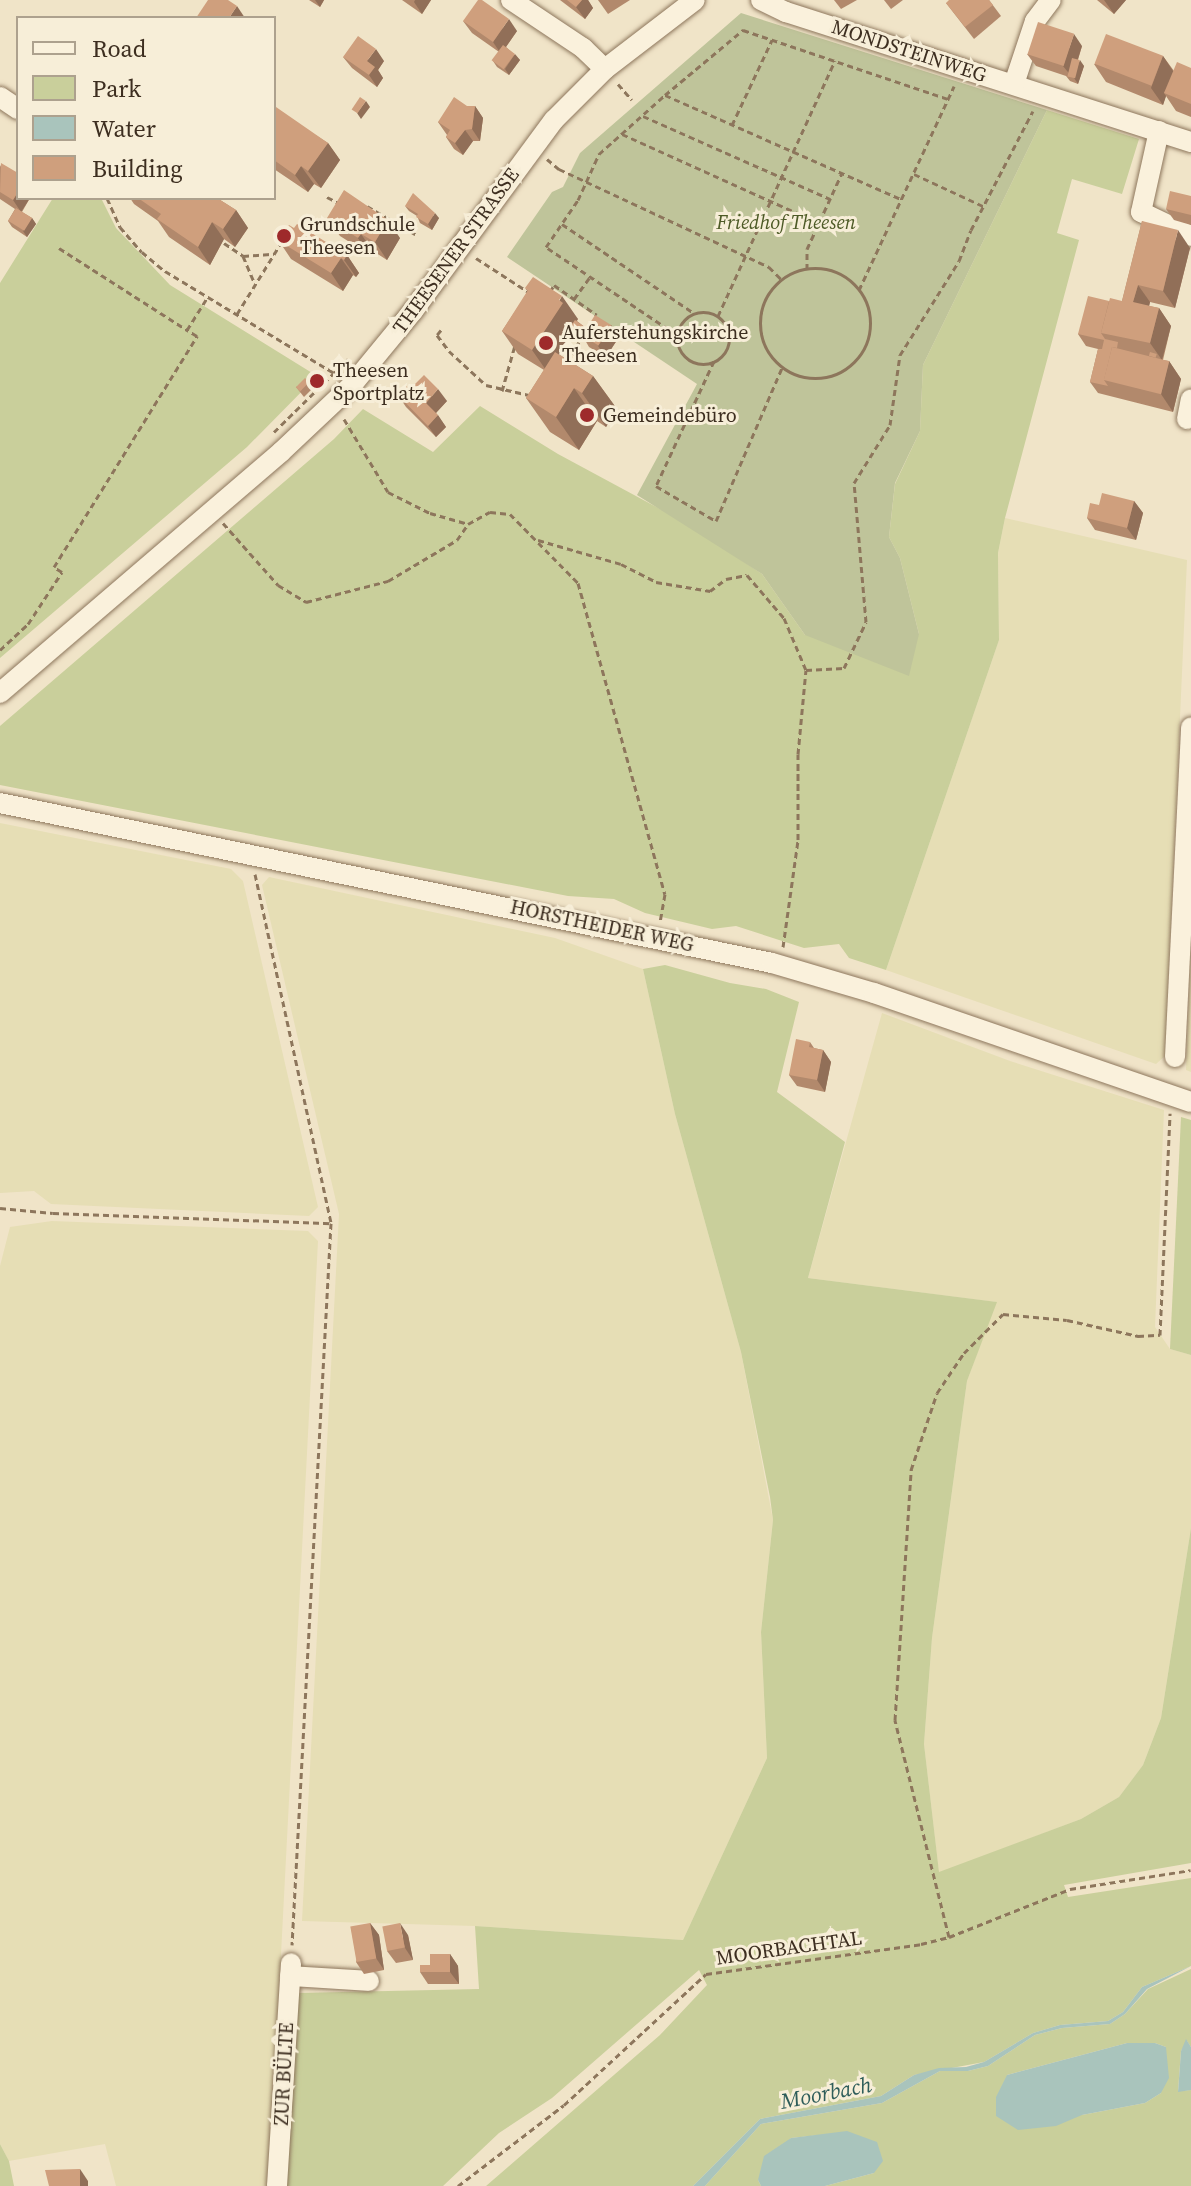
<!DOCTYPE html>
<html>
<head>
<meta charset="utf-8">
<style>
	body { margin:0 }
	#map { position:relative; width:1191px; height:2186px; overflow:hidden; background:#f0e4c8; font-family:"Source Serif 4",serif }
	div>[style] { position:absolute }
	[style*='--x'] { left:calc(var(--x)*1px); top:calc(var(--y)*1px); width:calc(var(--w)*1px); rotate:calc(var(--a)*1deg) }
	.farmland>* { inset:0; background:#e6deb5 }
	.green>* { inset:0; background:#c9cf9b }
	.cemetery>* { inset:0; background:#bfc49a }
	.water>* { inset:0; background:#a9c4bc }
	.path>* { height:3px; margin-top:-1.5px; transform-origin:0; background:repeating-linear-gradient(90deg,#8d765c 0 6px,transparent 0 10px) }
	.path>.ring { margin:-1.5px; padding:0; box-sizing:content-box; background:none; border:3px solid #8d765c; border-radius:50% }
	.roads { filter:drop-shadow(0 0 2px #8d765c) drop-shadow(0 0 2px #8d765c) }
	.minor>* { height:20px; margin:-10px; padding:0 10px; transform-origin:10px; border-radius:10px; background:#faf1dc }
	.wall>* { inset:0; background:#b2896c }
	.shaded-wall>* { inset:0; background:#916f58; transform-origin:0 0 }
	.building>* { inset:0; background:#cf9f7d; transform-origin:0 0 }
	.dots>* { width:22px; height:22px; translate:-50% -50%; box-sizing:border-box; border:4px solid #f7eed8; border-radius:50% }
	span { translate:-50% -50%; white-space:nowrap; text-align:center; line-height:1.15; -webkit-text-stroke:6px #f7eed8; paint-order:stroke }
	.street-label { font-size:20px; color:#3d2e20 }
	.park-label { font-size:20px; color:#4d5a26; font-style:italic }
	.poi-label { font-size:20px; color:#3d2e20 }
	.left { translate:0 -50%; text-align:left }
	.water-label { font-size:22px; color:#2f5d5a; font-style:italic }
	.legend { position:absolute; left:16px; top:16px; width:260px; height:184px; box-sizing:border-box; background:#f7eed8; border:2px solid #ada18e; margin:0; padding:10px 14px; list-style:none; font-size:24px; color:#3d2e20 }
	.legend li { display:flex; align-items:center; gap:16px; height:40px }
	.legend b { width:40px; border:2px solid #ada18e }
</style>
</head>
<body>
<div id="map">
	<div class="farmland">
		<div style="clip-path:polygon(1005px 518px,1187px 560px,1165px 1056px,1156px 1064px,886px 970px,999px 640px,998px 553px)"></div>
		<div style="clip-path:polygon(0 823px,231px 869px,243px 881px,318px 1207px,309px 1216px,51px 1204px,34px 1191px,0 1193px)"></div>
		<div style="clip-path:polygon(269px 877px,555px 938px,643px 969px,675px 1114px,741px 1352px,773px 1520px,761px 1632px,767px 1758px,683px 1940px,475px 1926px,302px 1921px,339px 1214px,262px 885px)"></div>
		<div style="clip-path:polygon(1191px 952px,1191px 1072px,1186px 1070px)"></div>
		<div style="clip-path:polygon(882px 1013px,1010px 1061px,1164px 1110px,1155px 1327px,1170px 1349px,1191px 1355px,1191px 1528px,1161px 1718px,1143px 1765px,1119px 1797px,1081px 1819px,939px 1873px,924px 1744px,932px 1638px,967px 1381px,996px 1302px,808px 1278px)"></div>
		<div style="clip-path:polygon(52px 1221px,308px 1231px,318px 1241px,269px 2186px,116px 2186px,105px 2144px,9px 2161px,0 2144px,0 1266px,10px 1227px)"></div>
	</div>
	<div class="green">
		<div style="clip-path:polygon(1047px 110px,1139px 139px,1122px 194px,1072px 179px,1057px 233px,1079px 240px,1005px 518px,998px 553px,999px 640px,886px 970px,849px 958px,839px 944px,804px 948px,736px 926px,712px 929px,645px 913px,614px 899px,568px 896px,0 785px,0 726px,334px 439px,363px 409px,433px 452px,480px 406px,558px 454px,686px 523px,762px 574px,805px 635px,919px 634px,900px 558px,889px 537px,895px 484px,920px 431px,923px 365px)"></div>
		<div style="clip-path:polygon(53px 198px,101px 198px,116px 228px,170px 285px,317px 376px,247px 447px,0 658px,0 283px)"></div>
		<div style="clip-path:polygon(665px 965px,730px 983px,766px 989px,799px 1002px,777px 1092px,845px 1142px,808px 1278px,997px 1302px,967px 1381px,932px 1638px,924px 1744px,939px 1872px,1081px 1819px,1119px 1797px,1143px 1765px,1161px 1718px,1191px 1528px,1191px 1863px,1064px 1885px,1068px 1897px,1191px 1878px,1191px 1966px,1142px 1987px,1123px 2012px,1108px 2021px,1060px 2025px,1033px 2033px,984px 2062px,914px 2075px,881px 2096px,760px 2119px,693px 2186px,486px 2186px,660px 2035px,707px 1985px,699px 1970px,552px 2098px,499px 2133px,443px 2186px,286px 2186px,297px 1993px,479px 1989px,475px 1926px,683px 1940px,767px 1758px,761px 1632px,773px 1520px,770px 1497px,741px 1352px,675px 1114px,643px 969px)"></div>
		<div style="clip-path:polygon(1181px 1117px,1191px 1120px,1191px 1355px,1170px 1349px)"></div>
		<div style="clip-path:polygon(evenodd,1191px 1969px,1191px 2047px,1187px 2041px,1181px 2051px,1178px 2091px,1191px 2090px,1191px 2186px,825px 2186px,874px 2173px,820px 2135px,791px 2138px,758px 2180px,761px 2186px,705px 2186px,761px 2124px,882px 2103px,940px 2071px,968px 2071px,988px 2066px,1035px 2035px,1062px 2028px,1110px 2024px,1125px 2014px,1148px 1989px,1191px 1969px,1127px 2043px,1155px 2043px,1166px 2047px,1161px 2093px,1145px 2103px,1082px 2115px,1007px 2075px,1127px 2043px)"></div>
		<div style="clip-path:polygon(0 2144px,9px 2161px,14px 2186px,0 2186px)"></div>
	</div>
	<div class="cemetery">
		<div style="clip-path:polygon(741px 13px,1047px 110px,923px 365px,920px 431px,895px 483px,889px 537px,900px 558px,919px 634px,909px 676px,805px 635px,762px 574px,637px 495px,697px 384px,507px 257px,552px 192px,563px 187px,580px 153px)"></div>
	</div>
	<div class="water">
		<div style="clip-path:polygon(1191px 1966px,1147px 1989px,1125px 2014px,1110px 2024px,1062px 2028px,1035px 2035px,988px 2066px,968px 2071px,940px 2071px,882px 2103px,761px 2124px,705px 2186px,693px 2186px,760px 2119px,881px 2096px,914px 2075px,939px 2068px,966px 2067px,984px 2062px,1033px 2033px,1060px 2025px,1108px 2021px,1123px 2012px,1142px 1987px)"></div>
		<div style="clip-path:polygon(1186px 2039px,1191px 2047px,1191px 2090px,1178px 2092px,1181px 2051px)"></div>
		<div style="clip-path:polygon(1127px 2043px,1155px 2043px,1166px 2047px,1169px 2078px,1161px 2093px,1145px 2103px,1082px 2115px,1056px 2126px,1018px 2130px,996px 2116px,996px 2097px,1007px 2075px)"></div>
		<div style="clip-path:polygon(847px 2131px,877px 2142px,883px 2161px,874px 2173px,825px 2186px,761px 2186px,758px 2180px,764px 2156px,791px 2138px)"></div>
	</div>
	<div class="path">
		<div style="--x:618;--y:84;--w:21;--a:49"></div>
		<div style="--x:665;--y:95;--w:258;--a:23.8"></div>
		<div style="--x:643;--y:116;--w:205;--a:23.9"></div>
		<div style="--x:732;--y:125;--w:94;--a:-64.8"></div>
		<div style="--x:622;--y:134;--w:216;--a:24.3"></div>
		<div style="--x:547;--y:159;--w:16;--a:40"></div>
		<div style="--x:559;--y:169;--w:232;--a:25"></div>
		<div style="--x:769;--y:267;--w:17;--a:45"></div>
		<div style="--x:914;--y:174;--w:76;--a:24.9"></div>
		<div style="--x:327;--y:197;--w:13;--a:27"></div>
		<div style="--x:107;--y:198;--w:32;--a:66"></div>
		<div style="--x:120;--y:227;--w:33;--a:49"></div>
		<div style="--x:142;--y:252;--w:30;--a:40"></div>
		<div style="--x:165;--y:271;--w:197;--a:31.1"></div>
		<div style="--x:367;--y:206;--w:56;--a:30.3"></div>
		<div style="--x:562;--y:224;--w:159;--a:34"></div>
		<div style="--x:224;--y:243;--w:23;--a:34"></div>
		<div style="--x:243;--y:256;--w:31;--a:-4"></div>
		<div style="--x:59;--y:248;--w:152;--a:32.6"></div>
		<div style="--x:187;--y:330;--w:39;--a:-58"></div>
		<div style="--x:243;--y:256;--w:30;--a:67"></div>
		<div style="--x:476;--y:258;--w:64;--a:32.9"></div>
		<div class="ring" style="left:760px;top:268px;width:107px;height:107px"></div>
		<div style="--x:807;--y:269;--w:20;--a:-90"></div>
		<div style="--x:807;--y:249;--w:84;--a:-65.3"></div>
		<div style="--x:859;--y:290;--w:225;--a:-65"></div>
		<div style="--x:550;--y:292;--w:8;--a:-60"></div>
		<div style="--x:554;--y:285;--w:52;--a:34.9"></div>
		<div style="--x:574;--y:299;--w:27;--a:-54"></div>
		<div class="ring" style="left:677px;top:312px;width:49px;height:49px"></div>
		<div style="--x:237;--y:314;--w:84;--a:-58.2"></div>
		<div style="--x:718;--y:316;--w:281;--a:-65.4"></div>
		<div style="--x:441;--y:330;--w:6;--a:129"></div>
		<div style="--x:437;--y:335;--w:20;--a:53"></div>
		<div style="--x:449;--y:351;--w:50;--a:42.6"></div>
		<div style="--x:486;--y:385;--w:44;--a:13.1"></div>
		<div style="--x:677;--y:335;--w:158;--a:-146.1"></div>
		<div style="--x:546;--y:247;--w:57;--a:-55.8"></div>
		<div style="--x:578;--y:200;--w:51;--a:-65.5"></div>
		<div style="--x:599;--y:154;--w:89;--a:-41.8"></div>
		<div style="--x:665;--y:95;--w:102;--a:-39.8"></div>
		<div style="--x:743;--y:30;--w:216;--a:18.6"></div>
		<div style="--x:714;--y:361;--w:138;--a:114.9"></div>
		<div style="--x:656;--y:486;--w:69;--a:30.3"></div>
		<div style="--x:716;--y:521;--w:167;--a:-66.7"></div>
		<div style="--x:569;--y:364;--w:24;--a:-66"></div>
		<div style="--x:502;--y:391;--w:48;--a:-74.2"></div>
		<div style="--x:344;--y:419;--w:85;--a:58.9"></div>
		<div style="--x:388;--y:492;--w:47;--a:26.6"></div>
		<div style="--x:430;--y:513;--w:40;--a:16"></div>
		<div style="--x:274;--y:432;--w:104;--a:-44.6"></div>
		<div style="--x:223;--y:523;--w:83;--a:48.4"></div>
		<div style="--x:278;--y:585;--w:33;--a:31"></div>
		<div style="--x:306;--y:602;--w:85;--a:-14.4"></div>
		<div style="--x:388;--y:581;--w:80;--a:-30.7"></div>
		<div style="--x:457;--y:540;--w:19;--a:-55"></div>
		<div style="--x:468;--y:524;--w:25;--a:-29"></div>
		<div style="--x:490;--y:512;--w:20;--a:6"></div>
		<div style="--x:510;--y:514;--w:97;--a:45.4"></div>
		<div style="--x:578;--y:583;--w:323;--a:74.4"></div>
		<div style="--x:665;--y:894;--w:27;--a:100"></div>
		<div style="--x:538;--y:540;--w:86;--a:16.1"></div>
		<div style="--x:621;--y:564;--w:39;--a:27"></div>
		<div style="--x:656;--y:582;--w:55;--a:9.5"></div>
		<div style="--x:710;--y:591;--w:20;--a:-37"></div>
		<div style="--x:726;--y:579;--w:21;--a:-11"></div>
		<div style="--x:747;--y:575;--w:57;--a:49.3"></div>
		<div style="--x:784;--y:618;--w:56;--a:67.1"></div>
		<div style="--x:0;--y:650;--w:38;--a:-43"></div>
		<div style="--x:28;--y:624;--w:62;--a:-56.8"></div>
		<div style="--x:62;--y:572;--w:9;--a:-148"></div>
		<div style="--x:54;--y:567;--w:272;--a:-58.2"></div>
		<div style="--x:197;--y:336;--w:12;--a:-149"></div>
		<div style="--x:255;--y:874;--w:357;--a:77.7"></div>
		<div style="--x:331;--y:1223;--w:723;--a:93.09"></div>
		<div style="--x:783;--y:947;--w:108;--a:-82"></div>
		<div style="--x:798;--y:840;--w:86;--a:-90"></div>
		<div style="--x:798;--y:754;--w:84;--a:-84.6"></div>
		<div style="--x:806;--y:670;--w:38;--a:-3"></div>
		<div style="--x:844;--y:668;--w:51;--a:-64.4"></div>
		<div style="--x:866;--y:622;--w:140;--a:-94.9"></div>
		<div style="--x:854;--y:483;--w:68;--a:-58.2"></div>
		<div style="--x:890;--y:425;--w:71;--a:-81.9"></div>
		<div style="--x:900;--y:355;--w:111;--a:-57.9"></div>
		<div style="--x:959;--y:261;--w:33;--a:-69"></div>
		<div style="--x:971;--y:230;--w:134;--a:-62.5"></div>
		<div style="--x:0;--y:1208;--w:53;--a:5.4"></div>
		<div style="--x:53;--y:1213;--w:278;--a:2.1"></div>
		<div style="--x:949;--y:1937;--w:224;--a:-104"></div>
		<div style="--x:895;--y:1720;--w:251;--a:-86.3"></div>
		<div style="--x:911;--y:1470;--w:81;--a:-71.3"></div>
		<div style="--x:937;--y:1393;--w:48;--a:-56"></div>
		<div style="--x:964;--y:1353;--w:55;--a:-45"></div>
		<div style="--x:1003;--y:1314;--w:64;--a:5.4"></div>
		<div style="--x:1067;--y:1320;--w:73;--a:12.7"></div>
		<div style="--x:1138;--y:1336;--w:22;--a:-3"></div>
		<div style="--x:1160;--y:1335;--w:222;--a:-87.4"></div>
		<div style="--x:458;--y:2186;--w:133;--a:-37.4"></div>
		<div style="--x:564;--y:2105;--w:193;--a:-42.7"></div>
		<div style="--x:706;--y:1974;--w:217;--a:-7.9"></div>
		<div style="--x:921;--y:1944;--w:29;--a:-14"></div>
		<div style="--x:949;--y:1937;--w:130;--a:-21.6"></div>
		<div style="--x:1070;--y:1889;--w:122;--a:-8.9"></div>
	</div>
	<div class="roads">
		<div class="minor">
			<div style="--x:511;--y:0;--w:87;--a:33.7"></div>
			<div style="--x:583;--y:48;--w:30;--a:44"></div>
			<div style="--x:761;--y:0;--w:28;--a:26"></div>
			<div style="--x:786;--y:12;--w:425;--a:17.8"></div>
			<div style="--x:1014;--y:84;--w:66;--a:-71.6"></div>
			<div style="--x:1035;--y:21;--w:26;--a:-53"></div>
			<div style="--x:0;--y:97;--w:22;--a:34"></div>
			<div style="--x:1159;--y:131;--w:83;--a:102.5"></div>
			<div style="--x:1141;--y:212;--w:55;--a:25.6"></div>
			<div style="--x:1187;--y:419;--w:20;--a:-79"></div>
			<div style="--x:0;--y:693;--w:370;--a:-40.6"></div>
			<div style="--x:281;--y:452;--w:98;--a:-43.3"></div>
			<div style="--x:352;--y:385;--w:96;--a:-50.5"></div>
			<div style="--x:413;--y:311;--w:237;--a:-53.6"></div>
			<div style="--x:554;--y:120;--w:72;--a:-45"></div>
			<div style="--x:605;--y:69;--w:113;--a:-37.5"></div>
			<div style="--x:0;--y:803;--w:788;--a:11.71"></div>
			<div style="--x:772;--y:963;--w:106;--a:16.4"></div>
			<div style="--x:874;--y:993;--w:335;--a:19"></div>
			<div style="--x:1175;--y:1057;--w:330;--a:-87.2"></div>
			<div style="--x:290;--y:1976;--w:79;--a:3.6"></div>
			<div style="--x:277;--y:2186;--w:223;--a:-86.4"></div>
		</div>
	</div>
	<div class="wall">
		<div style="clip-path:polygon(309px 0,324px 0,320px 7px)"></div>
		<div style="clip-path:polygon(402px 0,431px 0,422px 14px)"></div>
		<div style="clip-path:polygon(560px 0,588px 0,593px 8px,585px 19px)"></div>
		<div style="clip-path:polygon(598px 0,630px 0,608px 14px)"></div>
		<div style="clip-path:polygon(834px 0,857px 0,841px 9px)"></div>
		<div style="clip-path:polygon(884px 0,903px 0,891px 9px)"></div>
		<div style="clip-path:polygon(989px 0,1001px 16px,974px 39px,946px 3px)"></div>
		<div style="clip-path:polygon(1097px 0,1126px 0,1114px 14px)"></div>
		<div style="clip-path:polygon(463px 21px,517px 31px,506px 47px,520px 60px,509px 75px,497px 67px,493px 61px,499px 52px,472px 33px)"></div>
		<div style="clip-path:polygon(1082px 46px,1078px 60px,1084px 66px,1078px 84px,1070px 81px,1066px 76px,1036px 66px,1027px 54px)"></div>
		<div style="clip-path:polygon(1163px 56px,1174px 71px,1191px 68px,1191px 117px,1176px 111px,1166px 96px,1163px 105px,1106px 82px,1094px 64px)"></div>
		<div style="clip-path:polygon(343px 57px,384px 61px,378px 70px,383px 78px,377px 87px,352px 68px)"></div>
		<div style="clip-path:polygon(475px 106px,483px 118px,480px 141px,473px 141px,463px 155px,454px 149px,446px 137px,447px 135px,438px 122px)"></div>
		<div style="clip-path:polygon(274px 109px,328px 143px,340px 160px,321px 188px,314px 184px,308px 192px,274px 169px)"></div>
		<div style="clip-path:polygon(0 165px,18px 198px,30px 198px,22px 212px,32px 218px,36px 224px,27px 237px,12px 227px,8px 221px,15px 209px,0 199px)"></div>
		<div style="clip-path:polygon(1191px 196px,1191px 225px,1174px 220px,1166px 209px)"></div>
		<div style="clip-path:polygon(130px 198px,217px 198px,236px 210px,248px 228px,235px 247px,224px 239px,210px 265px,169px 237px,158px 221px,134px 204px)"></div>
		<div style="clip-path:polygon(405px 206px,439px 218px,432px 230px,420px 223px,417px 216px,409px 211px)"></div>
		<div style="clip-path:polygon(327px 218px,400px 238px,387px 260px,373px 251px,370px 255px,340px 236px)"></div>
		<div style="clip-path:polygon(1142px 221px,1190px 248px,1175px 308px,1150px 302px,1149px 306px,1159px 308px,1171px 326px,1163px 360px,1169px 361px,1181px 379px,1173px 412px,1098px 393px,1090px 382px,1098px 349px,1086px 346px,1078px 334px,1109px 301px,1122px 301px)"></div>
		<div style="clip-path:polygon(279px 241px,347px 255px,359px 273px,356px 277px,353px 275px,343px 291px,291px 259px)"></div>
		<div style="clip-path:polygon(525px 288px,578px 319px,577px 321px,586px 328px,611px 325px,619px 337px,606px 357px,589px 347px,585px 340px,574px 333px,560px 355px,593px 376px,617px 409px,606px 427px,597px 421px,579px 450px,550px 432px,526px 398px,544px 370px,518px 354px,502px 331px,528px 292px)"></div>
		<div style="clip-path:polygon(309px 382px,313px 388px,304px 397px,296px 387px)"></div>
		<div style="clip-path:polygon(410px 389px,447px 401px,436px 413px,446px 427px,436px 437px,406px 407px,398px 395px)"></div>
		<div style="clip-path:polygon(1134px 501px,1143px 513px,1136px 540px,1095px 530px,1087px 518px,1099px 505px)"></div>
		<div style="clip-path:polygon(810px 1042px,814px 1048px,823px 1050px,831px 1062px,825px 1092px,797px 1086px,789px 1075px)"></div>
		<div style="clip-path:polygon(370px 1923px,379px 1935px,384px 1970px,364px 1974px,356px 1962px)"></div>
		<div style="clip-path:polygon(408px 1935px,413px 1960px,396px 1963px,387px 1951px)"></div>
		<div style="clip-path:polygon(450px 1954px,458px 1966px,459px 1984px,428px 1984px,420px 1972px,430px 1965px)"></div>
	</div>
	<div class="shaded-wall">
		<div style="clip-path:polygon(315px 0,324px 0,320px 7px)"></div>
		<div style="clip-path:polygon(415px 0,431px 0,422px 14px,414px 2px)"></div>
		<div style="clip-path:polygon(582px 0,588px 0,593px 8px,585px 19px,576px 7px)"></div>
		<div style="clip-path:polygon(1104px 0,1126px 0,1114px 14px)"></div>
		<div style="clip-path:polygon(237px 6px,245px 18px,229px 18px)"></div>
		<div style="clip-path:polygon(509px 19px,517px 31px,501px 54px,493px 42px)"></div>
		<div style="clip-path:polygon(1074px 34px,1082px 46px,1072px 77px,1063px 66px)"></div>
		<div style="clip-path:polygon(376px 49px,384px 61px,378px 70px,383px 78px,377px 87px,369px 75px,367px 61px)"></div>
		<div style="clip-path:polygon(515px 54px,520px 60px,509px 75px,505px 69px)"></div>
		<div style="clip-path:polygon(1163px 56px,1175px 74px,1164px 93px,1166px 96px,1163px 105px,1151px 88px)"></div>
		<div style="clip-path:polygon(1080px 60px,1084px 66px,1078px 84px,1074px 78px)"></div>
		<div style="clip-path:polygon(366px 101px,370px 107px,361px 119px,357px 113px)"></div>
		<div style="clip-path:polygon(475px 106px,483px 118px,480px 141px,472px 129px)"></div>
		<div style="clip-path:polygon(465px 130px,473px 141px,463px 155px,455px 143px)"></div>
		<div style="clip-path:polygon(328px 143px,340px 160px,321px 188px,308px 171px)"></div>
		<div style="clip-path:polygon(301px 166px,314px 184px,308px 192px,295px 175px)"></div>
		<div style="clip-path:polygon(18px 192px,18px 198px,30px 198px,21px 212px,13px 200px)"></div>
		<div style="clip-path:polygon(236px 210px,248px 228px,235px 247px,223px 229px)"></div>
		<div style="clip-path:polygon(435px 213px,439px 218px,432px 230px,428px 224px)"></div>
		<div style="clip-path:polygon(32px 218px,36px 224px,27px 237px,23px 231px)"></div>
		<div style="clip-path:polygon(388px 220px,400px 238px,387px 260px,375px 242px)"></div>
		<div style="clip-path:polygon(212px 222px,224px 239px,210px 265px,198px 247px)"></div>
		<div style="clip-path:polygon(1178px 230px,1190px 248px,1175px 308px,1163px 291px)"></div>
		<div style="left:361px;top:234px;width:21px;height:5px;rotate:55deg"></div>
		<div style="clip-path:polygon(347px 255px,359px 273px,356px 277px,344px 260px)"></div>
		<div style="clip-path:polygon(341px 258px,353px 275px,343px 291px,331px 273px)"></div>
		<div style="clip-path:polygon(1138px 285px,1150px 302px,1146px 319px,1133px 302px)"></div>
		<div style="clip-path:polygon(562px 296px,578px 319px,570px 327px,574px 333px,548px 373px,532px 350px)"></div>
		<div style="clip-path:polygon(1159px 308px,1171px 326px,1162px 360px,1150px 343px)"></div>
		<div style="clip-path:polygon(611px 325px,619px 337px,606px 357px,598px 346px)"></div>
		<div style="clip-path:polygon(1169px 361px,1181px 379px,1173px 412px,1161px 394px)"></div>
		<div style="clip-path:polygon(593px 376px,617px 409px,606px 427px,582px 393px)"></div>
		<div style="clip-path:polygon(574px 388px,597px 421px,579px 450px,556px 417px)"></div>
		<div style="clip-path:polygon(438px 389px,447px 401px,434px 415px,426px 403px)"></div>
		<div style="clip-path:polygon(438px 415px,446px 427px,436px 437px,428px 426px)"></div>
		<div style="clip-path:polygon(1134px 501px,1143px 513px,1136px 540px,1127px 528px)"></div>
		<div style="clip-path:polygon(823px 1050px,831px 1062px,825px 1092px,817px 1080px)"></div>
		<div style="clip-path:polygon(370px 1923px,379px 1935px,384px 1970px,376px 1958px)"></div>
		<div style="clip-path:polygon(400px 1923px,408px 1935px,413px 1960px,405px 1948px)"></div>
		<div style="clip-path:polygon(450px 1954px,458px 1966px,459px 1984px,450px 1972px)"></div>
		<div style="clip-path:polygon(80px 2169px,88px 2181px,88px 2186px,80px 2186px)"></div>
	</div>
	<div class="building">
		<div style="clip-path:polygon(208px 0,228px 0,237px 6px,229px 18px,196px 18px)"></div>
		<div style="clip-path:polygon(478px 0,482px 0,509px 19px,493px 42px,463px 21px)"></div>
		<div style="clip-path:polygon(567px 0,582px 0,576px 7px)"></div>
		<div style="clip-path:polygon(949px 0,989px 0,993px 5px,965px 27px,946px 3px)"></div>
		<div style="left:1038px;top:22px;width:38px;height:34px;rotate:18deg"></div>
		<div style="left:1106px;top:34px;width:61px;height:32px;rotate:21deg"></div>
		<div style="clip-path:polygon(358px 36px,376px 49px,367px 61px,375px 67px,369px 75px,343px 57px)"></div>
		<div style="left:503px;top:45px;width:15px;height:19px;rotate:37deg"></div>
		<div style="left:1072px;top:58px;width:8px;height:19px;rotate:14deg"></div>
		<div style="clip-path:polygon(1177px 62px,1191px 68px,1191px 104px,1164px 93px)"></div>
		<div style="left:360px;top:97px;width:7px;height:15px;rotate:34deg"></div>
		<div style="clip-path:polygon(454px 97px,467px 106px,475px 106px,472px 129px,465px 130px,455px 143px,446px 137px,450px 130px,438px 122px)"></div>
		<div style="clip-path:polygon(276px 107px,328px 143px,308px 171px,301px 166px,295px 175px,274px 160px,274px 109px)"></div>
		<div style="clip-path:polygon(1px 163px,18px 173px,18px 192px,13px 200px,0 192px)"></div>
		<div style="clip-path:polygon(344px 190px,388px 220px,375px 242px,361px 234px,358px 238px,327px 218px)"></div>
		<div style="clip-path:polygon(1170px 191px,1191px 196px,1191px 215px,1166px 209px)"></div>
		<div style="clip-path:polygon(413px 193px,435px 213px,428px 224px,416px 217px,418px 214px,405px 206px)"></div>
		<div style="clip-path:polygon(138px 198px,217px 198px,236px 210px,223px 229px,212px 222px,198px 247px,157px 219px,161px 214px)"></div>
		<div style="left:16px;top:208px;width:19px;height:15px;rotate:32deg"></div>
		<div style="clip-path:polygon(1142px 221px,1178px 230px,1163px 291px,1138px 285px,1133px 302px,1159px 308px,1150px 343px,1101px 333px,1110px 298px,1122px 301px)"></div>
		<div style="clip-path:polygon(297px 224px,347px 255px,344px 260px,341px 258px,331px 273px,279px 241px,289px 225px,294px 228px)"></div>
		<div style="clip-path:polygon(533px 277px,562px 296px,559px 300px,563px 303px,532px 350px,502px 331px,528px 290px,525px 288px)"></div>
		<div style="clip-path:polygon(1088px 296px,1109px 301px,1101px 333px,1105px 339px,1118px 342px,1117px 348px,1112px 347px,1104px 380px,1108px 386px,1090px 382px,1098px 349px,1102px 349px,1104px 340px,1078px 334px)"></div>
		<div style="left:595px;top:315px;width:19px;height:24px;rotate:32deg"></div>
		<div style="left:575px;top:320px;width:14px;height:9px;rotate:36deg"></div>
		<div style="left:1112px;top:347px;width:59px;height:34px;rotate:14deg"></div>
		<div style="clip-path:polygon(555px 352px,593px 376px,582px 393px,574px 388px,556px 417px,526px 398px)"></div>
		<div style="left:1150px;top:352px;width:7px;height:4px;rotate:16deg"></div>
		<div style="clip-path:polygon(424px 375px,438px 389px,426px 403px,438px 415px,428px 426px,398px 395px,406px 386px,410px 389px)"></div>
		<div style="left:305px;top:378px;width:6px;height:13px;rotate:45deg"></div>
		<div style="clip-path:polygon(1102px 493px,1134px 501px,1127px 528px,1087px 518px,1090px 503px,1099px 505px)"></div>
		<div style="clip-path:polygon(796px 1039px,810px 1042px,809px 1047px,823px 1050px,817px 1080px,789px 1075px)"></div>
		<div style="left:370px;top:1923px;width:36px;height:20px;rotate:80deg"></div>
		<div style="left:400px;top:1923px;width:25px;height:18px;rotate:79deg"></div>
		<div style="clip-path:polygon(430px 1954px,450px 1954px,450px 1972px,420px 1972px,420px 1965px,430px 1965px)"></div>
		<div style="clip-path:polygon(80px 2169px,80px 2186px,49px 2186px,45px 2170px)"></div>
	</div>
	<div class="dots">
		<div style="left:284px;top:236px;background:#9e2a2b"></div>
		<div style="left:546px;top:343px;background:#9e2a2b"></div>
		<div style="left:317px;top:381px;background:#9e2a2b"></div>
		<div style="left:587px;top:415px;background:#9e2a2b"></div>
	</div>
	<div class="street-label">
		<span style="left:909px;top:51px;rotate:18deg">MONDSTEINWEG</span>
		<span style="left:456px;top:251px;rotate:-54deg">THEESENER STRASSE</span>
		<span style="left:602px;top:926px;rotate:12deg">HORSTHEIDER WEG</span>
		<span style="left:789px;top:1948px;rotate:-8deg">MOORBACHTAL</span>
		<span style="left:284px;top:2074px;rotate:-87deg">ZUR BÜLTE</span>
	</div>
	<div class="park-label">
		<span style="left:786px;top:222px">Friedhof Theesen</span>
	</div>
	<div class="poi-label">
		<span class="left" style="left:300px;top:236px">Grundschule<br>Theesen</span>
		<span class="left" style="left:562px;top:344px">Auferstehungskirche<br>Theesen</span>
		<span class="left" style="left:333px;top:382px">Theesen<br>Sportplatz</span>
		<span class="left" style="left:603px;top:415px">Gemeindebüro</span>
	</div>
	<div class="water-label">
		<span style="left:826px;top:2093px;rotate:-11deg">Moorbach</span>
	</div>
	<ul class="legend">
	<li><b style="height:10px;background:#faf1dc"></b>Road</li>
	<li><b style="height:22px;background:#c9cf9b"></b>Park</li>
	<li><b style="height:22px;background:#a9c4bc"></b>Water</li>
	<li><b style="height:22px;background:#cf9f7d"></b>Building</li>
	</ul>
</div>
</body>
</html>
